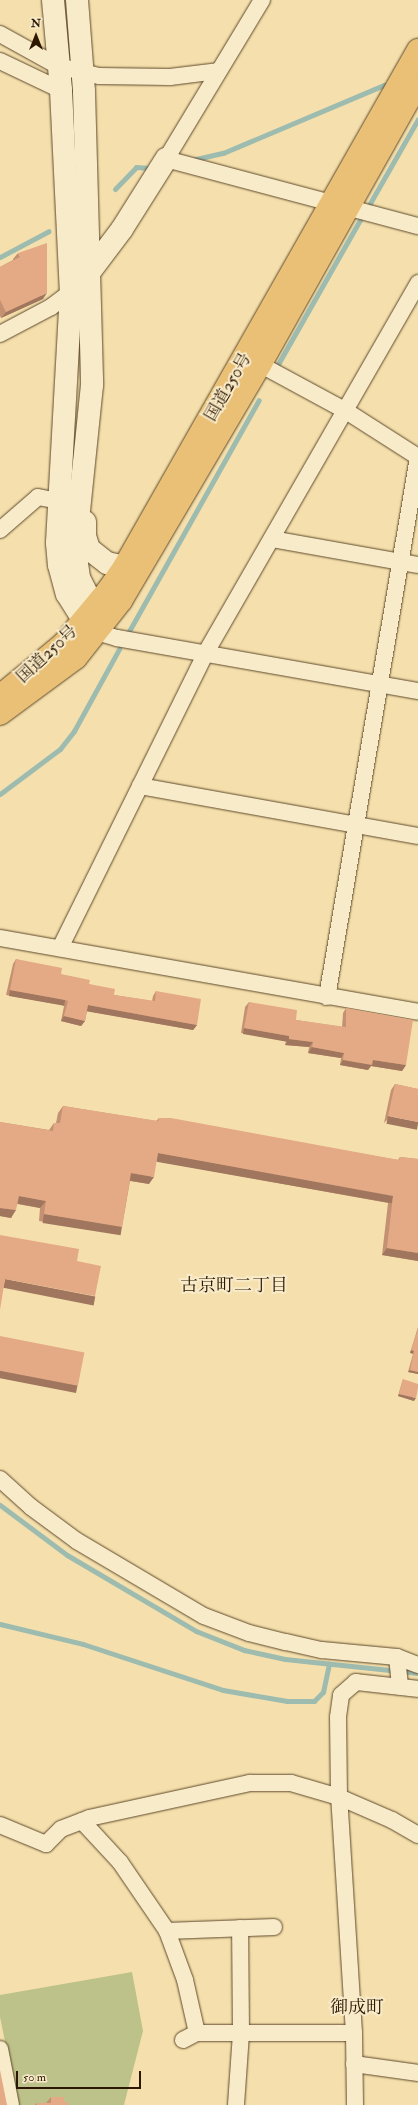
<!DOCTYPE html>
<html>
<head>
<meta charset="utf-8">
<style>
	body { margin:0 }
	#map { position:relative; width:418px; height:2105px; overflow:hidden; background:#f5e0ad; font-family:"IM FELL Double Pica","Noto Serif JP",serif }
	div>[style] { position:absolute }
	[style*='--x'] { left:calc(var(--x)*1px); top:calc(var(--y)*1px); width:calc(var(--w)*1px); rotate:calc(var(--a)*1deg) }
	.green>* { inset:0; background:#bcc289 }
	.stream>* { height:5px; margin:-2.5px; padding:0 2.5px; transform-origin:2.5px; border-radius:2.5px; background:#9dbcaf }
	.roads { filter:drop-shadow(0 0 1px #5f492b) drop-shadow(0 0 1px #5f492b) }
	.street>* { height:16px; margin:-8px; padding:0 8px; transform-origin:8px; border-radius:8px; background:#f8ebca }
	.secondary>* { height:22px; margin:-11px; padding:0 11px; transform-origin:11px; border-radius:11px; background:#f8ebca }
	.highway>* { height:22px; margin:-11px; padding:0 11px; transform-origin:11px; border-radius:11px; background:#eac076 }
	.wall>* { inset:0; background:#c49273 }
	.shaded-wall>* { inset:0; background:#a0775e; transform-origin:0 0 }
	.building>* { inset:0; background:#e4aa86; transform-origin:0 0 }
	span { translate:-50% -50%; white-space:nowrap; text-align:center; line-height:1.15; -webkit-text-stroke:4px #f8ebca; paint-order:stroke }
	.street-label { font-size:17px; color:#2d1700 }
	.neighbourhood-label { font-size:18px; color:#2d1700 }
	.north { position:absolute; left:16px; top:16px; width:40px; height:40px; -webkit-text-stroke:3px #f8ebca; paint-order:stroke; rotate:0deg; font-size:11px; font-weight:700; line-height:16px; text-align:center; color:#2d1700 }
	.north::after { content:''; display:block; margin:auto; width:14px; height:18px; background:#2d1700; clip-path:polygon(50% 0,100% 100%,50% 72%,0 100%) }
	.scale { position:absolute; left:16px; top:2071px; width:125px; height:18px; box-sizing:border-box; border:2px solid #2d1700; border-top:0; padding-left:5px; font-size:12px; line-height:14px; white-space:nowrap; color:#2d1700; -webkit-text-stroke:3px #f8ebca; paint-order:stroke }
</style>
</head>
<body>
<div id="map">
	<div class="green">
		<div style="clip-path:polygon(132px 1972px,143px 2031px,124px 2105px,18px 2105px,0 2017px,0 1995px)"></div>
	</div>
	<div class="stream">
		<div style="--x:192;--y:160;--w:32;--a:-13"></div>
		<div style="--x:223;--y:153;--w:175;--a:-22.9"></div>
		<div style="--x:115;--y:189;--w:30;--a:-46"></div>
		<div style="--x:136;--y:167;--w:14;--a:4"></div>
		<div style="--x:369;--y:205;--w:99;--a:-60.3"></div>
		<div style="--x:0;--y:257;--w:55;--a:-28"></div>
		<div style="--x:277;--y:366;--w:168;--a:-60.4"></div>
		<div style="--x:128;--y:633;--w:267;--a:-60.7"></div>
		<div style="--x:0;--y:794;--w:75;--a:-36.9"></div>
		<div style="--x:60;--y:749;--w:23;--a:-52"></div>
		<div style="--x:74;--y:731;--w:94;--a:-61.2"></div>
		<div style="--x:0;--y:1505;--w:84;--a:36.7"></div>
		<div style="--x:67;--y:1555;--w:150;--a:30.5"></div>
		<div style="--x:196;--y:1631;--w:52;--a:21.6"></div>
		<div style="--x:244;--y:1650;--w:42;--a:12.4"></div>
		<div style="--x:285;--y:1659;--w:134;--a:6"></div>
		<div style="--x:0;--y:1624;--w:85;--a:13.5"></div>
		<div style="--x:83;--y:1644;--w:147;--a:18.2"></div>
		<div style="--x:223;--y:1690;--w:65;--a:9.8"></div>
		<div style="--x:287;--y:1701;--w:27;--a:0"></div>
		<div style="--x:314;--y:1701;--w:13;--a:-45"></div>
		<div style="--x:323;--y:1692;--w:29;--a:-78"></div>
	</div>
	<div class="roads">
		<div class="street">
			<div style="--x:262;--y:0;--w:186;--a:121.1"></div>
			<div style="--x:166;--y:159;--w:261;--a:14.9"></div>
			<div style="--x:0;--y:34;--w:66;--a:28.9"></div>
			<div style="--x:58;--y:66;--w:42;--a:13.7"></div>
			<div style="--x:99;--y:76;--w:71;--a:0.8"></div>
			<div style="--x:170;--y:77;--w:48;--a:-7.1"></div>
			<div style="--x:0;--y:61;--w:68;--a:25.4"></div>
			<div style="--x:0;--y:334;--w:58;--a:-27.9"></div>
			<div style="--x:51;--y:307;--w:25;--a:-37"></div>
			<div style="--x:250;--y:359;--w:109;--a:28.4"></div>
			<div style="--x:346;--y:411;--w:85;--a:32.6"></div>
			<div style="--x:0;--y:530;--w:50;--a:-41"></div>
			<div style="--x:38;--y:497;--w:21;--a:11"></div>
			<div style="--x:272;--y:539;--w:148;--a:10.1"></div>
			<div style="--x:97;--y:632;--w:21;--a:17"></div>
			<div style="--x:117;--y:638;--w:306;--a:10"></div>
			<div style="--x:140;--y:786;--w:282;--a:10.2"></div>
			<div style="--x:0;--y:938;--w:424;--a:10"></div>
			<div style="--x:60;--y:948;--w:328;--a:-63.7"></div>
			<div style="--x:205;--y:654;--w:428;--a:-60.1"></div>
			<div style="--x:327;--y:997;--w:548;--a:-80.43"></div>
			<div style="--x:0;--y:1479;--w:42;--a:42.1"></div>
			<div style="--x:31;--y:1507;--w:57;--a:36.5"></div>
			<div style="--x:77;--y:1541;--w:147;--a:30.6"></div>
			<div style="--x:204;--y:1616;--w:48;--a:20.7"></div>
			<div style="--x:249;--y:1633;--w:38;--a:14"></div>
			<div style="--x:286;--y:1642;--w:37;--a:13"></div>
			<div style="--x:322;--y:1650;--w:75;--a:5.3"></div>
			<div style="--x:397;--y:1657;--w:22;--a:21"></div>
			<div style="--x:397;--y:1657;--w:30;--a:84"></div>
			<div style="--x:82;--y:1821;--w:56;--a:47.2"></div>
			<div style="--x:120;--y:1862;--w:83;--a:55.7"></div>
			<div style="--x:167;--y:1931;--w:52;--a:69.8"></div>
			<div style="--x:185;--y:1980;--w:54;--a:77.2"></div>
			<div style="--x:0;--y:1825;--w:50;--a:22.4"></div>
			<div style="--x:46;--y:1844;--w:21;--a:-45"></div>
			<div style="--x:61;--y:1829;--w:30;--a:-21"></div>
			<div style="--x:89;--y:1818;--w:165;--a:-12.3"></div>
			<div style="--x:250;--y:1783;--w:41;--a:0"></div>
			<div style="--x:291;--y:1783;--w:50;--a:16.3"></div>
			<div style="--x:339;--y:1797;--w:58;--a:23.5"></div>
			<div style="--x:392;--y:1820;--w:30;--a:30"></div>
			<div style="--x:167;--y:1931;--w:107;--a:-2.1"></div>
			<div style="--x:183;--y:2040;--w:16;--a:-27"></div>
			<div style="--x:197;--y:2033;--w:157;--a:0"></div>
			<div style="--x:0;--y:2049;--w:57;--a:78.9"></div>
			<div style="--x:354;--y:2064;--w:65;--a:8"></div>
			<div style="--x:236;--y:2105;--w:72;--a:-86"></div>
			<div style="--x:241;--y:2033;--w:105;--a:-90.5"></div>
			<div style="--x:355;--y:2105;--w:72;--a:-90.8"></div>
			<div style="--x:354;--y:2033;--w:236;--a:-93.6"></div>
			<div style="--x:339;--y:1797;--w:80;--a:-90.7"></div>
			<div style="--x:338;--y:1717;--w:22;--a:-82"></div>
			<div style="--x:341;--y:1695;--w:20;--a:-41"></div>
			<div style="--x:356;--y:1682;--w:62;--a:6.4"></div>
		</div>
		<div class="secondary">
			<div style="--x:53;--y:0;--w:90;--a:84.9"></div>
			<div style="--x:61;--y:90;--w:202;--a:87.2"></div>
			<div style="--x:71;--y:292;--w:251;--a:93.2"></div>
			<div style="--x:57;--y:543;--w:22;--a:85"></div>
			<div style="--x:59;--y:565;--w:30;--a:75"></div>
			<div style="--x:67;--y:594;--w:31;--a:58"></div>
			<div style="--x:83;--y:620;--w:18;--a:41"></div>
			<div style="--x:77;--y:0;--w:92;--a:85.6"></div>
			<div style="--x:84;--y:92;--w:293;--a:88.4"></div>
			<div style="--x:92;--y:385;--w:165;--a:95.9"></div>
			<div style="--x:75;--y:549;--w:29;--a:82"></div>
			<div style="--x:79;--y:578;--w:33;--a:63"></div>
			<div style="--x:94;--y:607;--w:18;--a:84"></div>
			<div style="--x:85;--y:278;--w:61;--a:-52.9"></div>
			<div style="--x:122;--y:229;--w:83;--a:-57.8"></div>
			<div style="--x:85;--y:522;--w:14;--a:90"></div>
			<div style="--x:85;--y:536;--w:14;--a:73"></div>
			<div style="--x:89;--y:549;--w:23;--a:38"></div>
			<div style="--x:107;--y:563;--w:17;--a:13"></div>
		</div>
		<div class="highway">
			<div style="--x:0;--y:696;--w:82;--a:-39.5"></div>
			<div style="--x:63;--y:644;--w:70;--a:-50.2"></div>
			<div style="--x:108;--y:590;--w:28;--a:-55"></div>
			<div style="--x:124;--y:567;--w:595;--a:-60.37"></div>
			<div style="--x:0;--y:714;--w:94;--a:-36.4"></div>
			<div style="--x:76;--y:658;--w:73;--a:-51.7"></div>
			<div style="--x:121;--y:601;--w:274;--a:-59.5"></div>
			<div style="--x:260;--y:365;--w:323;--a:-60.7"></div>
		</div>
	</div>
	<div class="wall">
		<div style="clip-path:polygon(18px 253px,43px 299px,1px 318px,0 316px,0 267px,13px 260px,13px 259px)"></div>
		<div style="clip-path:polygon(16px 959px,89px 984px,114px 995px,152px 1001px,153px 996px,156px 991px,197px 1025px,193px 1030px,87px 1011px,85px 1021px,81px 1026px,61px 1021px,64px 1006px,62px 1005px,6px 995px,13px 964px)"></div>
		<div style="clip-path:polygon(249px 1002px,296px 1020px,342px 1027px,343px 1013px,346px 1008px,406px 1065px,402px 1071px,371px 1066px,368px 1070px,340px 1065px,341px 1058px,308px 1053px,309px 1047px,285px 1045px,286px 1041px,241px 1033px,245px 1007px)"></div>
		<div style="clip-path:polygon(395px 1084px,418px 1089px,384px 1123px,391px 1090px)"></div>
		<div style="clip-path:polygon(63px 1106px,156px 1121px,159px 1118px,398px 1160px,400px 1157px,418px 1159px,418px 1261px,382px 1255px,388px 1203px,156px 1161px,149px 1184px,130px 1181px,122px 1227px,117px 1234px,39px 1221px,40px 1208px,17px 1204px,11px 1218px,0 1216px,0 1122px,49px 1130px,54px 1123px,56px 1123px,58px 1113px)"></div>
		<div style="clip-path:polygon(418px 1327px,418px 1374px,408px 1372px,413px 1354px,410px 1353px)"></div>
		<div style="clip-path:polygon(403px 1379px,414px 1401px,398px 1396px,402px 1382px)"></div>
		<div style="clip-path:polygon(51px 2097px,64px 2102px,68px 2105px,35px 2105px,37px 2103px,46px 2103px)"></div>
	</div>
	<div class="shaded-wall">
		<div style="clip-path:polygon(47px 293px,43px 299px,1px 318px,6px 312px)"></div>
		<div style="left:10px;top:990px;width:56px;height:6px;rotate:10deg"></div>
		<div style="clip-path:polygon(88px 1005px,197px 1025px,193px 1030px,85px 1011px)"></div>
		<div style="clip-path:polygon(64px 1016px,85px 1021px,81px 1026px,61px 1021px)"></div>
		<div style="left:244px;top:1028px;width:46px;height:6px;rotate:10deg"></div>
		<div style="clip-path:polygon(289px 1039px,313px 1042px,309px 1047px,285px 1045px)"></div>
		<div style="clip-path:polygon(312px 1047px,344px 1053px,341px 1058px,308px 1053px)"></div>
		<div style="clip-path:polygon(343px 1060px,373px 1060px,406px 1065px,402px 1071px,371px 1066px,368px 1070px,340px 1065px)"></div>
		<div style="left:388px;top:1116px;width:31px;height:8px;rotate:11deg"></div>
		<div style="left:158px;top:1153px;width:239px;height:9px;rotate:10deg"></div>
		<div style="clip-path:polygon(131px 1173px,154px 1177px,149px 1184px,126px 1180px)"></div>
		<div style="clip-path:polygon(19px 1196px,46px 1201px,40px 1208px,14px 1203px)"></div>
		<div style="clip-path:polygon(0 1208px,16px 1210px,11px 1218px,0 1216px)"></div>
		<div style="left:44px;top:1214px;width:79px;height:9px;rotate:9deg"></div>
		<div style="clip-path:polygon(387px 1248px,418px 1253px,418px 1261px,382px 1255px)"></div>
		<div style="left:5px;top:1279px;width:92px;height:9px;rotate:11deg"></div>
		<div style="left:411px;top:1350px;width:3px;height:3px;rotate:18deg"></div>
		<div style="left:0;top:1370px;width:79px;height:8px;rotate:11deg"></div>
		<div style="clip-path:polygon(410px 1370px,418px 1372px,418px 1374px,408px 1372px)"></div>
		<div style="clip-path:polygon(399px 1394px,416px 1398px,414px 1401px,398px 1396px)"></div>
	</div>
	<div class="building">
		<div style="clip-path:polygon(47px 243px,47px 293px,6px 312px,0 300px,0 267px,20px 257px,18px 253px)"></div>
		<div style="clip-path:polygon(16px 959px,62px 968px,61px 974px,90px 980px,89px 984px,115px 989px,114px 995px,155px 1001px,156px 991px,201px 999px,197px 1025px,88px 1005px,85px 1021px,64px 1016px,68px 1001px,65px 1000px,10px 990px)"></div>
		<div style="clip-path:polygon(249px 1002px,297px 1010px,296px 1020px,346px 1027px,346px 1008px,413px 1020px,406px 1065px,373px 1060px,372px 1065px,343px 1060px,344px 1053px,312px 1047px,313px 1042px,289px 1039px,289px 1036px,244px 1028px)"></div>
		<div style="clip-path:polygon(395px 1084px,418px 1089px,418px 1122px,388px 1116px)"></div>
		<div style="clip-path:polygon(63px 1106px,158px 1121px,159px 1118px,171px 1118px,399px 1160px,400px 1157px,418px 1159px,418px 1253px,387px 1248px,393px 1196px,158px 1153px,154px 1177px,131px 1173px,122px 1227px,44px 1214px,46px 1201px,19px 1196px,16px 1210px,0 1208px,0 1122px,53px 1131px,54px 1123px,60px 1123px)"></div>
		<div style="clip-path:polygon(0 1235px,79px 1249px,77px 1261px,101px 1266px,95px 1296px,5px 1279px,0 1310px)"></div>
		<div style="clip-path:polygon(418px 1329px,418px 1372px,410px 1370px,414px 1351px,411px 1350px)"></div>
		<div style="left:0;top:1336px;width:86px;height:34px;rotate:11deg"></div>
		<div style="clip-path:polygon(403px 1379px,418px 1384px,418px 1388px,416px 1398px,399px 1394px)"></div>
		<div style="clip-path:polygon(0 2070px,7px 2105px,0 2105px)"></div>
		<div style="clip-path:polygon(51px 2097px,64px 2097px,64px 2102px,68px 2102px,68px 2105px,37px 2105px,37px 2103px,51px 2103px)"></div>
	</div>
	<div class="street-label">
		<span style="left:228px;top:387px;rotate:-60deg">国道250号</span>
		<span style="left:47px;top:654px;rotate:-43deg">国道250号</span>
	</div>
	<div class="neighbourhood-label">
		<span style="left:234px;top:1286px">古京町二丁目</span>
		<span style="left:357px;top:2008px">御成町</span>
	</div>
	<div class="north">N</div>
	<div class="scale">50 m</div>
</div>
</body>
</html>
